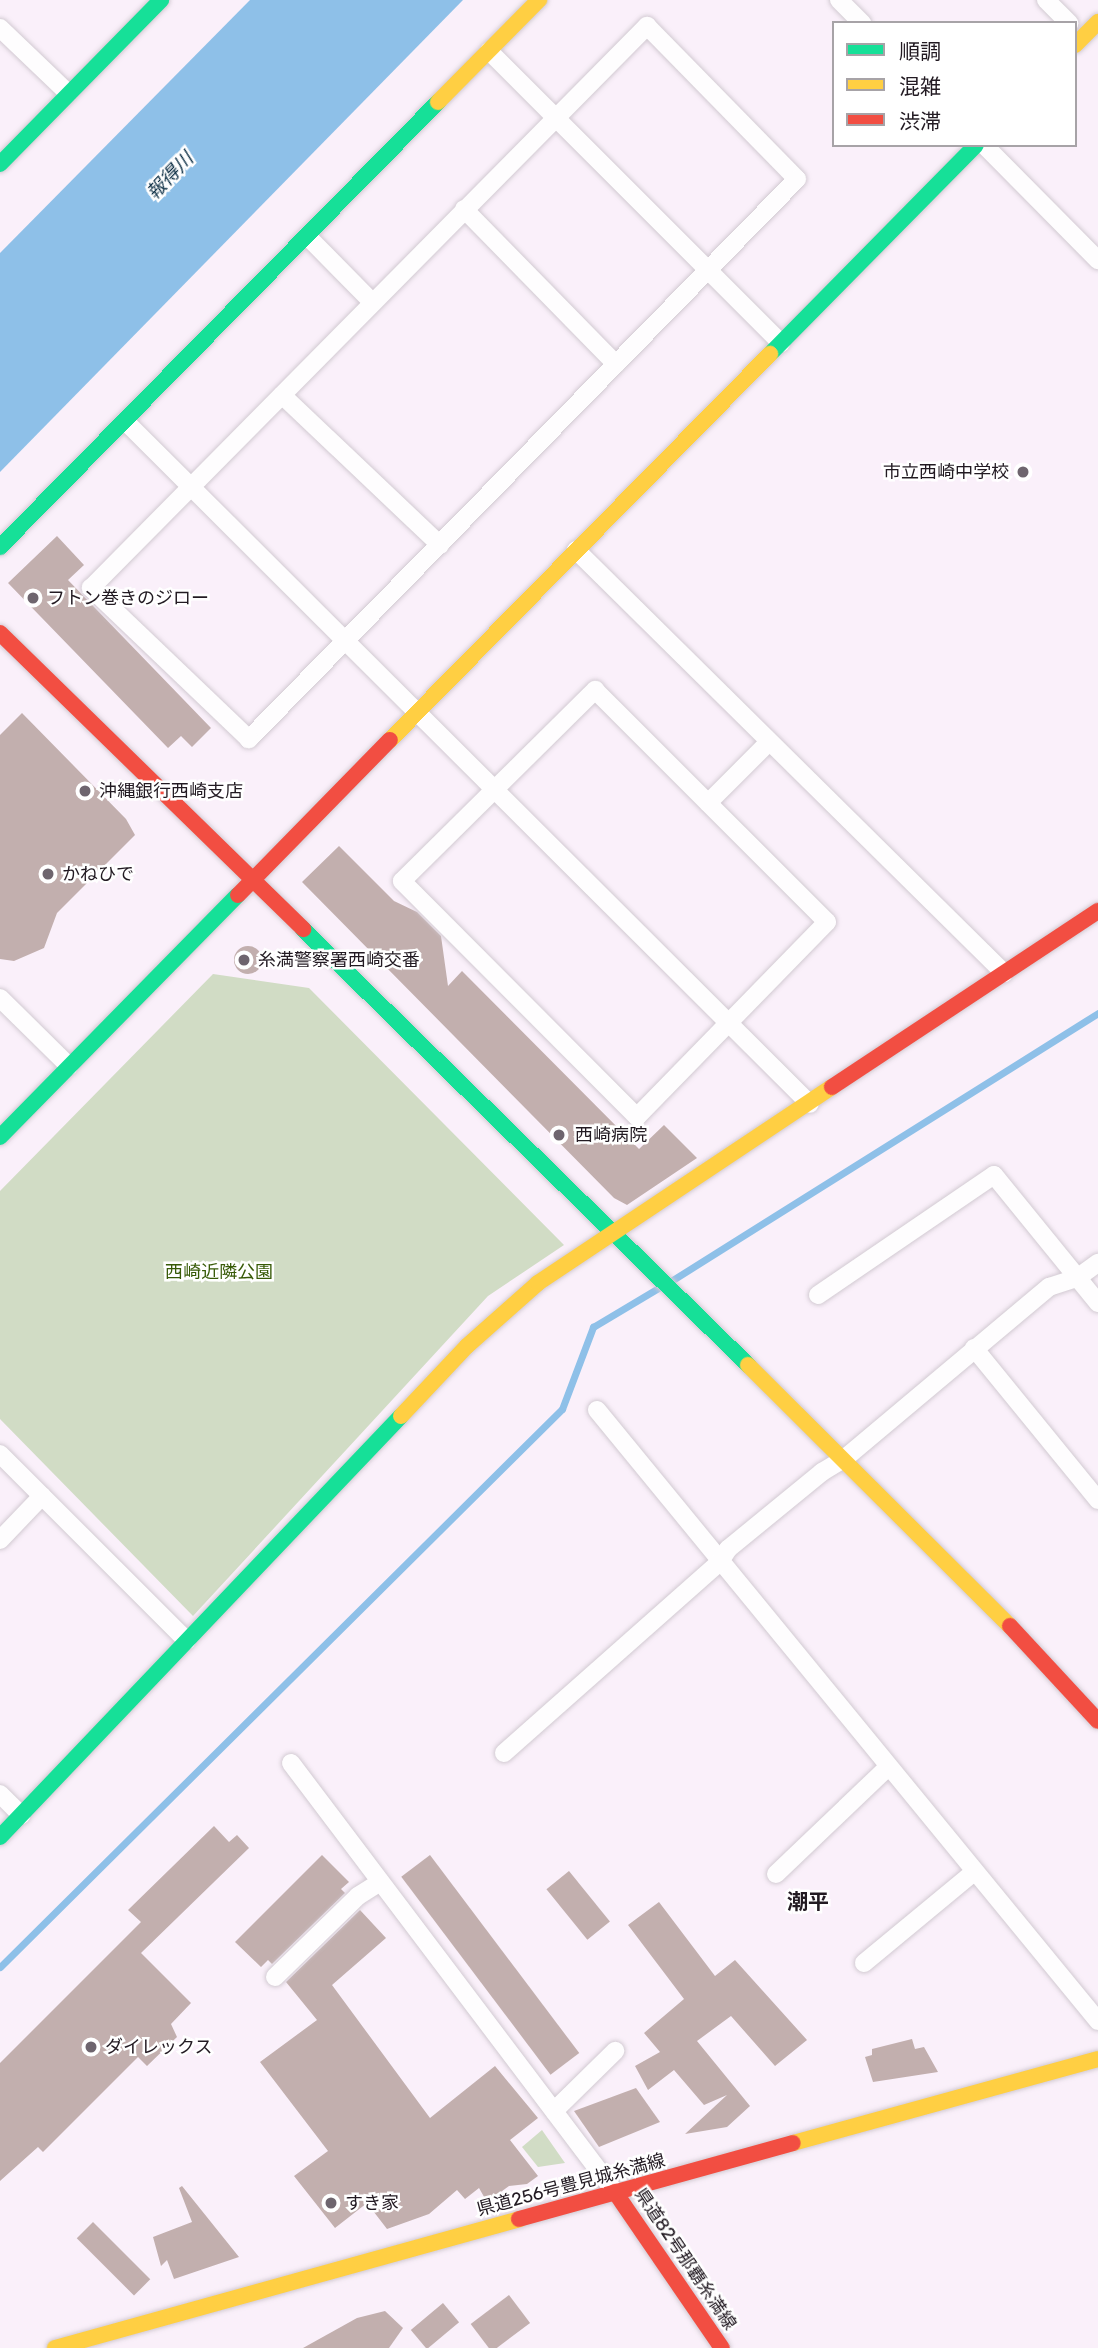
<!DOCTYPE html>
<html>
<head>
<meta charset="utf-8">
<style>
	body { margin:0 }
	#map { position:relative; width:1098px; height:2348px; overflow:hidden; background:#faf0fa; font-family:Rubik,"Noto Sans JP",sans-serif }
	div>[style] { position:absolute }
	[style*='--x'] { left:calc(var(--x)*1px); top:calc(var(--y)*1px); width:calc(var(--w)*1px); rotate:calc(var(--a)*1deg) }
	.green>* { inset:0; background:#d1dcc5 }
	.water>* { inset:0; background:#8ec0e8 }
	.stream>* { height:7px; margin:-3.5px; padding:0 3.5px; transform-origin:3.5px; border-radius:3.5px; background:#8ec0e8 }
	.building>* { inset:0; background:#c2afae; transform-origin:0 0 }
	.round { border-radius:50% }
	.roads { filter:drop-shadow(0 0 2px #d2cad2) drop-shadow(0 0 2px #d2cad2) }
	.street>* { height:18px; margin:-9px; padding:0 9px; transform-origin:9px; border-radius:9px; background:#fefdfe }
	.fast>* { height:16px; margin:-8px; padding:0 8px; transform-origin:8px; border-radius:8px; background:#16e098 }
	.slow>* { height:16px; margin:-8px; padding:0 8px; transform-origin:8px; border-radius:8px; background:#ffcf43 }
	.jam>* { height:16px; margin:-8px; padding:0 8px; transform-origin:8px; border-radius:8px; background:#f24e42 }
	.dots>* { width:19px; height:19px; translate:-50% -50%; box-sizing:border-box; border:4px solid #fff; border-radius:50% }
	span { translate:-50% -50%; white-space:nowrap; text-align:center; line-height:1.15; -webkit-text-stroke:5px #fff; paint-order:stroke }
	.poi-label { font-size:18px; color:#221a22 }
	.right { translate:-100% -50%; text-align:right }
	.left { translate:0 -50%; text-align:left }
	.park-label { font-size:18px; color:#375a07 }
	.street-label { font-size:18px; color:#221a22 }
	.water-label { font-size:19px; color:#0c2e44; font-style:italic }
	.quarter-label { font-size:21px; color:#221a22; font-weight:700 }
	.legend { position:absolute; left:832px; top:21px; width:245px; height:126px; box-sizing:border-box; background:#fff; border:2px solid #a7a3a7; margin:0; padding:9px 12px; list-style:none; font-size:21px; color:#221a22 }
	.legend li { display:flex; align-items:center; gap:14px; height:35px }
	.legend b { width:35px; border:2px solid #a7a3a7 }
</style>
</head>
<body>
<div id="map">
	<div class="green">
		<div style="clip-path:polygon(213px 974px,309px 988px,564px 1245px,488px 1296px,193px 1616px,0 1419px,0 1191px)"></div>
		<div style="clip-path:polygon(542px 2130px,565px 2163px,538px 2167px,522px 2147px)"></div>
	</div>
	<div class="water">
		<div style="clip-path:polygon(250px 0,463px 0,0 472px,0 253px)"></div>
	</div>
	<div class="stream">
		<div style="--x:671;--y:1281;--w:504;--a:-32.11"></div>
		<div style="--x:0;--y:1967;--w:792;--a:-44.8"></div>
		<div style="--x:562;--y:1409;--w:88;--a:-69.3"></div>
		<div style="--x:593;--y:1327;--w:78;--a:-30.8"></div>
	</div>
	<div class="building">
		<div style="clip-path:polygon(57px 536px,84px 565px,68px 580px,211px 728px,192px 747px,181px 736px,168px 748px,8px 583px)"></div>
		<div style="clip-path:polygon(22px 713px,126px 819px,135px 835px,57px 913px,44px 948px,14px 961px,0 959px,0 735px)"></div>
		<div style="clip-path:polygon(339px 846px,394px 901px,417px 912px,441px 936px,448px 986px,462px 971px,639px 1149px,664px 1125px,697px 1158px,627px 1205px,614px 1198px,302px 882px)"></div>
		<div class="round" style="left:234px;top:946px;width:28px;height:28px"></div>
		<div style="clip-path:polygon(214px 1826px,229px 1842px,237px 1835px,249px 1848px,141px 1953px,191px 2003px,171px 2024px,177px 2037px,147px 2066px,138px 2057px,43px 2152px,38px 2147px,0 2181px,0 2063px,141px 1922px,128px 1910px)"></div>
		<div style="clip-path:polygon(322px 1855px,349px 1882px,341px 1889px,345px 1893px,272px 1964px,268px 1960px,261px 1967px,235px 1942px)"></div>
		<div style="left:430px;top:1855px;width:248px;height:36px;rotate:53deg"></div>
		<div style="left:569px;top:1871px;width:65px;height:29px;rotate:51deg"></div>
		<div style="clip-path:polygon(659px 1902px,715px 1976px,735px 1960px,807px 2040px,775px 2066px,731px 2016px,697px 2041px,750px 2106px,727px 2127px,685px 2134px,727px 2095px,704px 2105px,674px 2070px,648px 2090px,635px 2066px,660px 2052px,644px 2033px,684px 1999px,628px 1925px)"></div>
		<div style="clip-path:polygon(360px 1910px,386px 1938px,332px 1985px,430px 2118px,495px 2066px,538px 2118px,510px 2140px,538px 2176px,527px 2184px,509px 2186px,487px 2202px,479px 2188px,465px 2199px,457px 2190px,429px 2214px,387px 2229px,367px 2203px,335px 2228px,294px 2176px,328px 2151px,260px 2062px,317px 2020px,286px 1982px)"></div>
		<div style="clip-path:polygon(912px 2039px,915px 2049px,924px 2047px,938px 2072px,873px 2082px,865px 2057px,872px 2055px,872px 2049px)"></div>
		<div style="clip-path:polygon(636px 2088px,660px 2122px,599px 2147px,574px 2111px)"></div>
		<div style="clip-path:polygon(182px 2186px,239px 2257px,174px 2279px,167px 2260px,161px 2266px,153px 2237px,192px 2222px,179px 2188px)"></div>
		<div style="left:93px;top:2222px;width:81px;height:23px;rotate:45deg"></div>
		<div style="left:509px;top:2295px;width:35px;height:48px;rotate:53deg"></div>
		<div style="left:443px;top:2303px;width:25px;height:42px;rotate:50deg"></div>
		<div style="clip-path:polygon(385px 2311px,403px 2328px,389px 2348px,303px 2348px,357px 2318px)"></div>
	</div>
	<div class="roads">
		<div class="street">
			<div style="--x:839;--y:0;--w:33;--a:45"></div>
			<div style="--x:1046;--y:0;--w:33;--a:45"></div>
			<div style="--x:647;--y:26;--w:214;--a:45.6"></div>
			<div style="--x:797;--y:179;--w:784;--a:134.38"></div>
			<div style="--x:249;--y:739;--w:219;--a:-136.3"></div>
			<div style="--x:91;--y:588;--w:791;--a:-45.31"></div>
			<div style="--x:0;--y:28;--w:94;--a:43.7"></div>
			<div style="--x:489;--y:51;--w:413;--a:45"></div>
			<div style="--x:984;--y:145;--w:162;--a:45.3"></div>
			<div style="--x:464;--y:209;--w:217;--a:45.6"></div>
			<div style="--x:307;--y:236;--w:93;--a:45.4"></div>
			<div style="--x:282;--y:395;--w:218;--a:43.5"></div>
			<div style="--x:125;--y:421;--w:967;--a:44.92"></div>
			<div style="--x:576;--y:550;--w:602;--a:44.66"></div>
			<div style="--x:595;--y:690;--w:328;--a:45"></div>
			<div style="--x:827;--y:922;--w:272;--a:134.3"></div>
			<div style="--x:637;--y:1117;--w:333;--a:-134.9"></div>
			<div style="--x:402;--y:881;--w:272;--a:-44.7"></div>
			<div style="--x:708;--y:803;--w:86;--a:-45"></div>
			<div style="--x:0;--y:998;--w:97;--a:44.6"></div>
			<div style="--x:818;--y:1295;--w:213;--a:-34.3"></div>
			<div style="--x:994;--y:1175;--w:165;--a:50.9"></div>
			<div style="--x:974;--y:1348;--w:196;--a:50.8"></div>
			<div style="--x:597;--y:1410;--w:790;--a:50.65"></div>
			<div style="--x:0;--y:1454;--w:264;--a:45"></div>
			<div style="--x:0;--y:1540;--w:61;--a:-46.3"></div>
			<div style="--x:504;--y:1753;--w:287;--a:-41.5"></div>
			<div style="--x:719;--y:1563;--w:17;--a:-57"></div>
			<div style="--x:728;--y:1549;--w:122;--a:-39.3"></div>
			<div style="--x:822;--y:1472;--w:26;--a:-31"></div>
			<div style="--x:844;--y:1459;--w:268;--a:-40"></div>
			<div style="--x:1049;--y:1287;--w:29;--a:-18"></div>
			<div style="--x:1077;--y:1278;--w:26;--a:-36"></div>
			<div style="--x:291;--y:1763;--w:538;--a:52.94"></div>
			<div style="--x:0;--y:1794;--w:30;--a:45"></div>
			<div style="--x:776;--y:1874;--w:155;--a:-43.7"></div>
			<div style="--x:864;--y:1963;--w:143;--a:-39.6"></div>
			<div style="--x:275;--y:1977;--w:116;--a:-44.3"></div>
			<div style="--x:358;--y:1896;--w:26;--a:-32"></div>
			<div style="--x:554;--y:2111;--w:86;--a:-44.5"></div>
		</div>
		<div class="fast">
			<div style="--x:0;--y:164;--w:230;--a:-45.5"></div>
			<div style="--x:770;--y:354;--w:293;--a:-45.4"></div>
			<div style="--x:0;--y:547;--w:624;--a:-45.45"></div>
			<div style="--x:303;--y:929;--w:623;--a:44.41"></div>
			<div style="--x:0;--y:1137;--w:339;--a:-45.5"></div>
			<div style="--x:0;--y:1837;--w:581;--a:-46.39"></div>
		</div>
		<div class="slow">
			<div style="--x:1075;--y:45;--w:33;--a:-45"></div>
			<div style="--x:438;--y:102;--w:144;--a:-45.3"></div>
			<div style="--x:390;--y:740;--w:542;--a:-45.45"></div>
			<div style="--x:748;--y:1365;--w:370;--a:44.9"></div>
			<div style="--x:401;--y:1416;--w:96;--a:-46.7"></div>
			<div style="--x:467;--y:1346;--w:95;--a:-41.6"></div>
			<div style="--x:538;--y:1283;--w:353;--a:-33.7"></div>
			<div style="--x:793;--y:2143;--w:316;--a:-15.4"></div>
			<div style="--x:55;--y:2348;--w:482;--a:-15.5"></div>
		</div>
		<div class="jam">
			<div style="--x:0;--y:633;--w:424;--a:44.3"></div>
			<div style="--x:238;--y:895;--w:217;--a:-45.6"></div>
			<div style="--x:832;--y:1087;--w:319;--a:-33.5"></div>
			<div style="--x:1010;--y:1626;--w:129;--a:47.2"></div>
			<div style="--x:615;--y:2192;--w:189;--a:55.6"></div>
			<div style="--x:519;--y:2219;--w:284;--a:-15.5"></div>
		</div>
	</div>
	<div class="dots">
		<div style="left:1023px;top:472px;background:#6e656e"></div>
		<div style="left:33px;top:598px;background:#6e656e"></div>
		<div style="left:85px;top:791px;background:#6e656e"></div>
		<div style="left:48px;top:874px;background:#6e656e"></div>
		<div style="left:244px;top:960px;background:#6e656e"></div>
		<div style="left:559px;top:1135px;background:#6e656e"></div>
		<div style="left:91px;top:2047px;background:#6e656e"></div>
		<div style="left:331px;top:2203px;background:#6e656e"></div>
	</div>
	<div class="poi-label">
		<span class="right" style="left:1009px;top:472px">市立西崎中学校</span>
		<span class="left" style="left:47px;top:598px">フトン巻きのジロー</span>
		<span class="left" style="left:99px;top:791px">沖縄銀行西崎支店</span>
		<span class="left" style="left:62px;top:874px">かねひで</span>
		<span class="left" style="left:258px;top:960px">糸満警察署西崎交番</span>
		<span class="left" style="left:575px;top:1135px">西崎病院</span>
		<span class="left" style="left:105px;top:2047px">ダイレックス</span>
		<span class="left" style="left:345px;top:2203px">すき家</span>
	</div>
	<div class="park-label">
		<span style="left:219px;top:1272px">西崎近隣公園</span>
	</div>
	<div class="street-label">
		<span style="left:571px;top:2185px;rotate:-15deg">県道256号豊見城糸満線</span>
		<span style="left:685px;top:2259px;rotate:56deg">県道82号那覇糸満線</span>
	</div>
	<div class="water-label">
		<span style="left:170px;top:176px;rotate:-46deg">報得川</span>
	</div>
	<div class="quarter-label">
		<span style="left:808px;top:1902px">潮平</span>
	</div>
	<ul class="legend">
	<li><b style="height:9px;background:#16e098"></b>順調</li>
	<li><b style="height:9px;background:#ffcf43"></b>混雑</li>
	<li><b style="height:9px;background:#f24e42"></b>渋滞</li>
	</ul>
</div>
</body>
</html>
